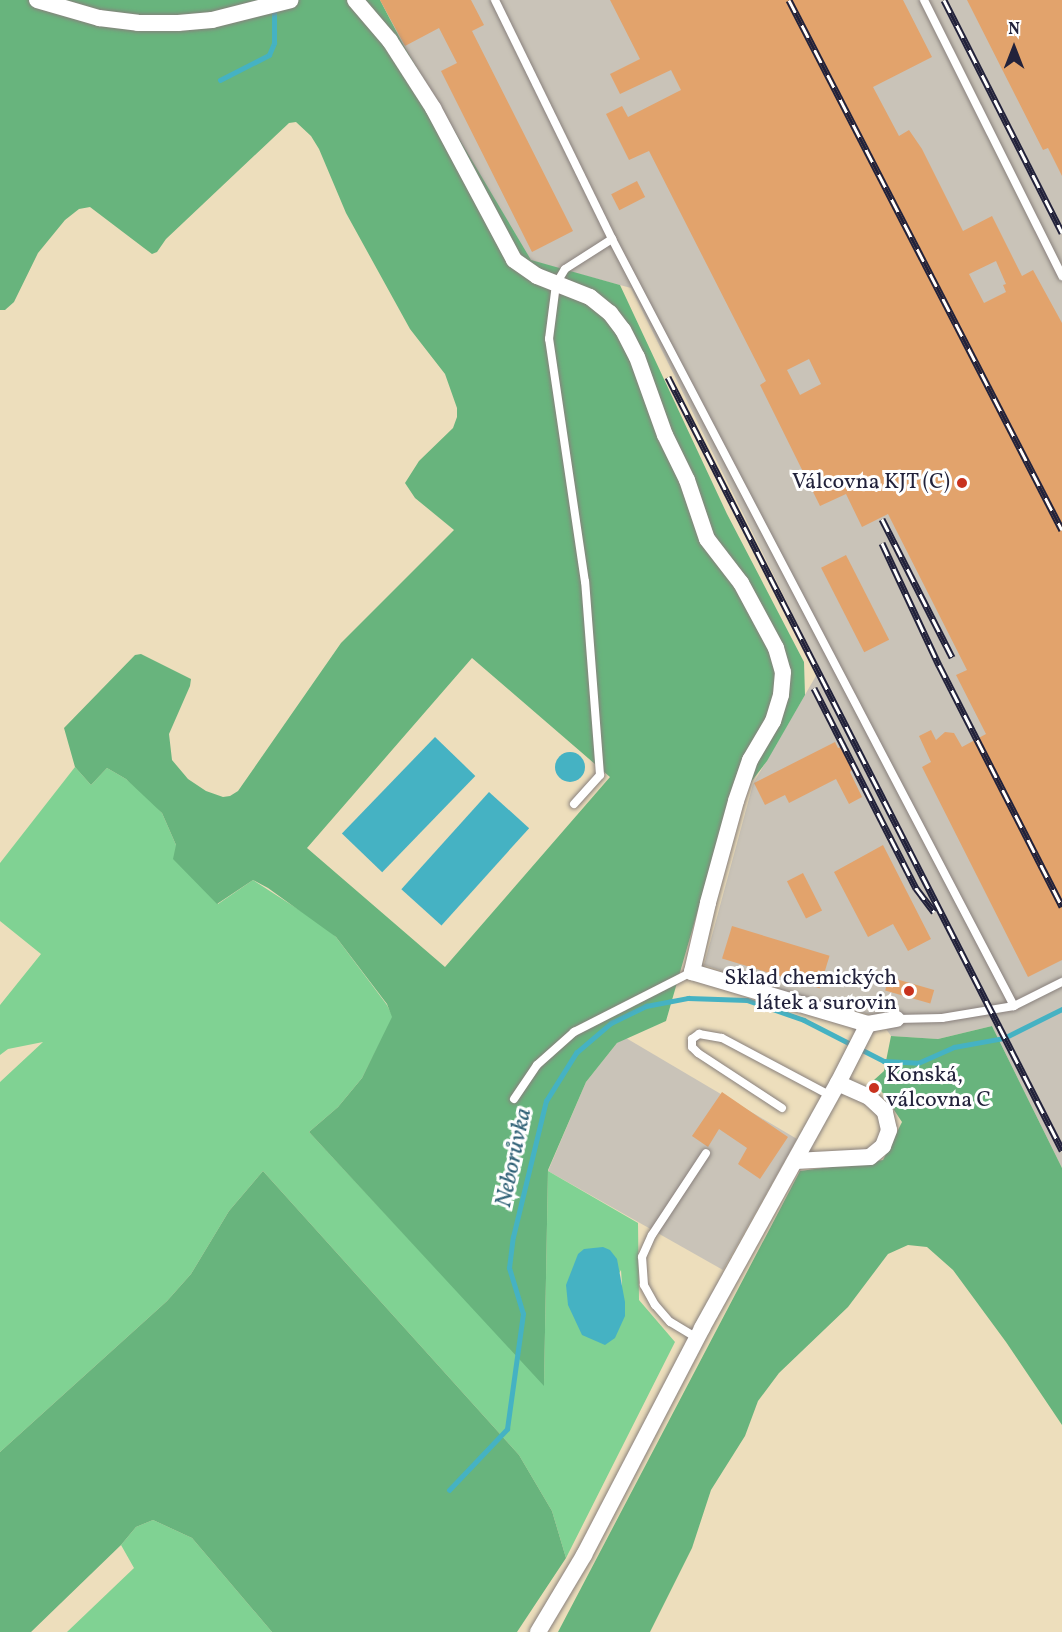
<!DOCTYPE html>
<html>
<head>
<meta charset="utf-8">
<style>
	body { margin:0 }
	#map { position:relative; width:1062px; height:1632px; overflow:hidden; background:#eddebc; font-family:Vollkorn,serif }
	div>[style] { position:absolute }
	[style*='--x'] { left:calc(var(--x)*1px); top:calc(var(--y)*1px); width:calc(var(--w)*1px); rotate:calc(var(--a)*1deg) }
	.industrial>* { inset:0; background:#c9c3b8 }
	.green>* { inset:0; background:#80d293 }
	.forest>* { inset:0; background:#68b47d }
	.water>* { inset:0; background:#45b2c3; transform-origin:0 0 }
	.round { border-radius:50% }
	.stream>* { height:4.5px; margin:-2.25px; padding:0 2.25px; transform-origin:2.25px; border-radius:2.25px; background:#45b2c3 }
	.building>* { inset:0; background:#e2a36c; transform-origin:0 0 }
	.roads { filter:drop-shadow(0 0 2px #88807c) drop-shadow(0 0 2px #88807c) }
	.service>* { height:8px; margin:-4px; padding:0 4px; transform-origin:4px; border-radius:4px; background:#fff }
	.minor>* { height:16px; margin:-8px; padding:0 8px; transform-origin:8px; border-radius:8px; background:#fff }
	.rail>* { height:7px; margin-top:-3.5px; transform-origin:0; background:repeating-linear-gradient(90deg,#fff 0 14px,#22223b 0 28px); box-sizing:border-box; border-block:2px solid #22223b }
	.dots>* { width:16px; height:16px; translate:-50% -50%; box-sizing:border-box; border:3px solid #fff; border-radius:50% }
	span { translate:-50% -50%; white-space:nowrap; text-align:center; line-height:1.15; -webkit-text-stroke:6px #fff; paint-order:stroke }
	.poi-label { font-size:22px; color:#22223b }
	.right { translate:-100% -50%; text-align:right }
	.left { translate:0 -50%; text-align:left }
	.water-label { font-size:24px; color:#326378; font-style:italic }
	.north { position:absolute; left:984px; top:18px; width:60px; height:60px; -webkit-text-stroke:4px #fff; paint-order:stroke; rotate:0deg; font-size:16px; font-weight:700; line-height:24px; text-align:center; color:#22223b }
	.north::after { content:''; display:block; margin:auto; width:21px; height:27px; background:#22223b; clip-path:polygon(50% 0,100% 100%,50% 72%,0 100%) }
</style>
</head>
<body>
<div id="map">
	<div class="industrial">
		<div style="clip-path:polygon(380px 0,1062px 0,1062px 1168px,992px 1026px,938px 1039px,891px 1036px,877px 1016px,830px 1006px,704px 965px,753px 784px,820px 669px,631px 288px,531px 261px,404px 46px)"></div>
		<div style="clip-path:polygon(626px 1038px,797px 1139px,723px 1270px,548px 1171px,586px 1082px,617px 1043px)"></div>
	</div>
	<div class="green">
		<div style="clip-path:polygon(evenodd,75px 767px,91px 785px,107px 768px,126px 779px,149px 798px,162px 813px,176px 845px,218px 904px,253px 880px,321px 924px,336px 937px,387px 1005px,393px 1017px,362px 1078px,338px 1107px,309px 1132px,544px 1384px,548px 1171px,638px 1223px,639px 1300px,675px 1342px,566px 1558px,552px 1511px,519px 1455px,263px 1171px,229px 1211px,191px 1274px,167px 1301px,0 1452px,0 1082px,43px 1042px,8px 1049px,0 1055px,0 1005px,41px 954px,0 921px,0 863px,75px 767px,621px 1270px,622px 1285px,582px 1335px,621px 1270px)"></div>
		<div style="clip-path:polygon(153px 1520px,192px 1538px,272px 1632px,67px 1632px,134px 1568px,121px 1545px,136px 1527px)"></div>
	</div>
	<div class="forest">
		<div style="clip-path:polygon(evenodd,0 0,380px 0,404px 46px,531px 260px,620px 285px,727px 514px,804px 662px,805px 695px,767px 761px,725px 816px,666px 1021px,617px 1043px,586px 1082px,548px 1170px,544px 1386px,309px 1132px,338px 1107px,362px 1078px,392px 1017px,387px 1004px,336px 937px,268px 888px,253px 880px,217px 904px,173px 859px,176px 845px,162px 813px,126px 779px,107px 768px,91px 785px,75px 767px,64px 728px,135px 655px,141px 654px,191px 679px,190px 686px,169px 734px,172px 760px,188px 779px,206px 791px,223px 797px,230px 796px,238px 791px,341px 643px,454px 530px,415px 498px,405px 483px,419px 461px,453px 428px,457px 417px,457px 408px,445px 374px,410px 329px,346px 213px,319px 149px,311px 136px,296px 122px,289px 123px,166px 239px,157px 252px,152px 254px,144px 248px,90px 207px,79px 209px,65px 220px,38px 253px,14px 302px,5px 310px,0 310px,0 0,472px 658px,610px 777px,445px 967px,307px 848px,472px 658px)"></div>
		<div style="clip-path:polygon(992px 1026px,1062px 1168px,1062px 1425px,1006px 1342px,953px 1270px,927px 1247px,908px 1245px,888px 1254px,848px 1307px,779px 1373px,758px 1401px,745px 1436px,711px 1490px,692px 1548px,650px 1632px,558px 1632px,800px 1171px,883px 1160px,902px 1122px,874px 1080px,884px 1071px,891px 1036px,938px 1039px)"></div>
		<div style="clip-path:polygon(263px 1171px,519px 1455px,552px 1511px,566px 1558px,517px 1632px,272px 1632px,192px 1538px,153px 1520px,136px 1527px,121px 1545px,31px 1632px,0 1632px,0 1452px,167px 1301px,191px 1274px,229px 1211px)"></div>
	</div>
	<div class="water">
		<div style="left:435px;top:737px;width:56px;height:134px;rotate:44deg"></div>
		<div class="round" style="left:555px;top:752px;width:30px;height:30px"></div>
		<div style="left:489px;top:792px;width:54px;height:131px;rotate:42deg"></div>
		<div style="clip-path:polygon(603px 1247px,610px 1250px,617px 1259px,625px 1302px,625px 1316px,615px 1338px,605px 1345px,582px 1335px,568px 1305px,566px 1285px,578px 1254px,584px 1249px)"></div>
	</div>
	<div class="stream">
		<div style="--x:220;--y:80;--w:55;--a:-27"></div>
		<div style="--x:269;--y:55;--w:13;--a:-67"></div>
		<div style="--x:274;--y:43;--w:35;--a:-90"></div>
		<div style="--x:449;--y:1490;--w:84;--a:-46.4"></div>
		<div style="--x:507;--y:1429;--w:116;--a:-82.1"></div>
		<div style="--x:523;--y:1314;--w:48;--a:-106.9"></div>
		<div style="--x:509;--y:1268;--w:31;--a:-83"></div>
		<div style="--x:513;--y:1237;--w:140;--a:-76.4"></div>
		<div style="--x:546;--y:1101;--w:57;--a:-58"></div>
		<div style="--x:576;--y:1053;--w:46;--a:-40.6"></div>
		<div style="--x:611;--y:1023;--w:39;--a:-26"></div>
		<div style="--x:646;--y:1006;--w:43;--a:-10.8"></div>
		<div style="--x:688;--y:998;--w:59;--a:1.9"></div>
		<div style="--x:747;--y:1000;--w:60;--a:19.3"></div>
		<div style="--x:804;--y:1020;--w:90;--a:27.1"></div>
		<div style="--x:884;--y:1061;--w:34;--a:3"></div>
		<div style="--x:918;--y:1063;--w:39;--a:-24"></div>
		<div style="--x:954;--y:1047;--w:51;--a:-10.2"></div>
		<div style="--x:1004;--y:1038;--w:65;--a:-26.6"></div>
	</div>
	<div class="building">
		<div style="clip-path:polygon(380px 0,471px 0,484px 25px,472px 31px,573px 231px,532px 252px,441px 71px,457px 63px,439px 28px,405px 46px)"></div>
		<div style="clip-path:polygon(evenodd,610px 0,903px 0,932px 57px,873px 87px,899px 136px,909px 130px,922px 149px,963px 231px,992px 216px,1022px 276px,1033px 270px,1062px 323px,1062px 960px,1028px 977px,922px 767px,931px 762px,919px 736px,931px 730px,936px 740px,945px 732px,954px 733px,962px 747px,986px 734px,956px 675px,967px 670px,888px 514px,862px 527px,846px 494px,820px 506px,760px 385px,766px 381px,649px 151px,629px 160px,606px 114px,622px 106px,628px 117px,681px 90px,671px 70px,620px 94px,610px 74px,640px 59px,610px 0,996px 261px,1006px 284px,1003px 285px,1006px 292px,984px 303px,969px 274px,996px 261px,610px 0,809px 359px,821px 384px,800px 395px,787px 370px,809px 359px)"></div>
		<div style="clip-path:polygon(967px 0,1062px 0,1062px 176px,1048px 148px,1043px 150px)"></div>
		<div style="left:637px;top:181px;width:18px;height:29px;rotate:63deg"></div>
		<div style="left:846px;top:555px;width:95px;height:28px;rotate:63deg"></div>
		<div style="clip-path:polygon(835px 742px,838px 748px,841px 747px,852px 770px,850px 772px,862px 797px,849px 804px,836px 779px,789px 803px,785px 795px,765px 805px,754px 783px)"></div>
		<div style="clip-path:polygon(883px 845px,931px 939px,908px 951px,893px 924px,868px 937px,834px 872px)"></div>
		<div style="left:803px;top:873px;width:42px;height:18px;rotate:63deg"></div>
		<div style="left:732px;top:926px;width:102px;height:34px;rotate:17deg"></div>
		<div style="left:889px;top:977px;width:47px;height:14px;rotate:16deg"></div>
		<div style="clip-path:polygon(722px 1092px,788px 1137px,760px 1179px,738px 1164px,747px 1148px,719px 1129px,708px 1147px,692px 1136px)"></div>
	</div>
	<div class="roads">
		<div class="service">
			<div style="--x:495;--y:0;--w:266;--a:63.9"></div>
			<div style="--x:612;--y:239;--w:866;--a:62.34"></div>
			<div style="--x:924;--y:0;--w:309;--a:63.4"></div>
			<div style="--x:574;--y:804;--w:39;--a:-48"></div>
			<div style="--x:600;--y:775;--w:194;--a:-94.4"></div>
			<div style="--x:585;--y:582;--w:246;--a:-98.4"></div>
			<div style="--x:549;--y:339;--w:55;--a:-82.7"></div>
			<div style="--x:556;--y:284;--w:17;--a:-59"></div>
			<div style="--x:565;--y:269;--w:56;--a:-32.6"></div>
			<div style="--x:897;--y:1019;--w:45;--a:-1.3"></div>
			<div style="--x:942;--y:1018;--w:73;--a:-9.5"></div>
			<div style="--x:1014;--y:1006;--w:54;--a:-26.6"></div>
			<div style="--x:514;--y:1099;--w:41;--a:-55.9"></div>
			<div style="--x:537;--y:1065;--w:50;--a:-41.7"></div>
			<div style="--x:574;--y:1032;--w:132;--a:-27"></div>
			<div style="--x:782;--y:1108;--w:100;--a:-146.8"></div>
			<div style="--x:698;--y:1053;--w:8;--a:-135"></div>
			<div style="--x:692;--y:1047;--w:8;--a:-90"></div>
			<div style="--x:692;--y:1039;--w:9;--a:-36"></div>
			<div style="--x:699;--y:1034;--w:23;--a:10"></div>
			<div style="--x:722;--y:1038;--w:123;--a:28"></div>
			<div style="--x:697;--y:1338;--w:31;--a:-149"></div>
			<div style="--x:670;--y:1322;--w:23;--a:-131"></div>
			<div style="--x:655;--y:1305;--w:23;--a:-119"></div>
			<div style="--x:644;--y:1285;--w:28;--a:-94"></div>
			<div style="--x:642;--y:1257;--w:24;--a:-66"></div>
			<div style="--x:652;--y:1235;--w:98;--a:-56.6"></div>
		</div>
		<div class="minor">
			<div style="--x:37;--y:0;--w:65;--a:16.2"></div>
			<div style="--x:99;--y:18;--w:39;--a:7"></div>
			<div style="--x:138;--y:23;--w:40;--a:0"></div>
			<div style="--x:178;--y:23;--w:34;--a:-5"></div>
			<div style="--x:212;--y:20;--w:81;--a:-14.2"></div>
			<div style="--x:355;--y:0;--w:54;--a:49.5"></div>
			<div style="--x:390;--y:41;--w:80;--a:57.3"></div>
			<div style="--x:433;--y:108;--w:172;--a:61.9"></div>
			<div style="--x:514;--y:260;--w:28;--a:35"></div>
			<div style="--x:537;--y:276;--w:57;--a:21.6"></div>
			<div style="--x:590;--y:297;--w:26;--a:39"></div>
			<div style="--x:610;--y:313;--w:21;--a:53"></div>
			<div style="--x:623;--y:330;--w:30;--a:63"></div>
			<div style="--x:637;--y:357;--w:83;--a:70.3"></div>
			<div style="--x:665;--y:435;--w:50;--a:63.9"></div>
			<div style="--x:687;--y:480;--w:62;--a:71.3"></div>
			<div style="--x:707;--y:539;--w:56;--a:52.3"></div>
			<div style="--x:741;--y:583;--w:74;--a:61.7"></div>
			<div style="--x:776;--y:648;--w:25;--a:74"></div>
			<div style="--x:783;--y:672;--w:23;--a:95"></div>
			<div style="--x:781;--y:695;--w:27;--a:107"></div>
			<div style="--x:773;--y:721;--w:45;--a:120.5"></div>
			<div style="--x:750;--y:760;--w:43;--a:108.9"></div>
			<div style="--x:736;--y:801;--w:106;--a:105.4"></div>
			<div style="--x:708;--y:903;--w:71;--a:103.1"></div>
			<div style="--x:692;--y:972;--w:184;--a:16.5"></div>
			<div style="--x:795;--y:1161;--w:75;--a:-3.1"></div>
			<div style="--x:870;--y:1157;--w:17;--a:-40"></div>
			<div style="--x:883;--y:1146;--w:17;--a:-69"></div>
			<div style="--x:889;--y:1130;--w:18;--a:-103"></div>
			<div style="--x:885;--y:1112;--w:22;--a:-137"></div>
			<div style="--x:869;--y:1097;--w:34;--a:-156"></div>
			<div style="--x:538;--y:1632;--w:90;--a:-59.1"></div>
			<div style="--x:584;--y:1555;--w:256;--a:-62.5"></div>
			<div style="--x:702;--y:1328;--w:280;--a:-61"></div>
			<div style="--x:838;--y:1083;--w:66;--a:-63"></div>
			<div style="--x:868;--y:1024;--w:29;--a:-10"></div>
		</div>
	</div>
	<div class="rail">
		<div style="--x:789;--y:0;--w:596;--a:62.75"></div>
		<div style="--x:944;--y:0;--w:261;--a:63.1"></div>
		<div style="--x:668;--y:377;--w:868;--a:62.99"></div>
		<div style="--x:882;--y:519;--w:155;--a:63.1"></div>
		<div style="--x:882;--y:543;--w:135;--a:65"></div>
		<div style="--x:939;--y:665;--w:271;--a:63"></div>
		<div style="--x:814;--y:688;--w:225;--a:63"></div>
		<div style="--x:916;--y:888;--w:30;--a:53"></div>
	</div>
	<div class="dots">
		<div style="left:962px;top:483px;background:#c8321e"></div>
		<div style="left:909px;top:991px;background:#c8321e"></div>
		<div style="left:874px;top:1088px;background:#c8321e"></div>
	</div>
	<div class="poi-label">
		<span class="right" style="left:950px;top:483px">Válcovna KJT (C)</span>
		<span class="right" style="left:897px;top:991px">Sklad chemických<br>látek a surovin</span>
		<span class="left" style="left:886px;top:1088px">Konská,<br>válcovna C</span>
	</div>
	<div class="water-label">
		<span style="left:515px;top:1158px;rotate:-78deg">Neborůvka</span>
	</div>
	<div class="north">N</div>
</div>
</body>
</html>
